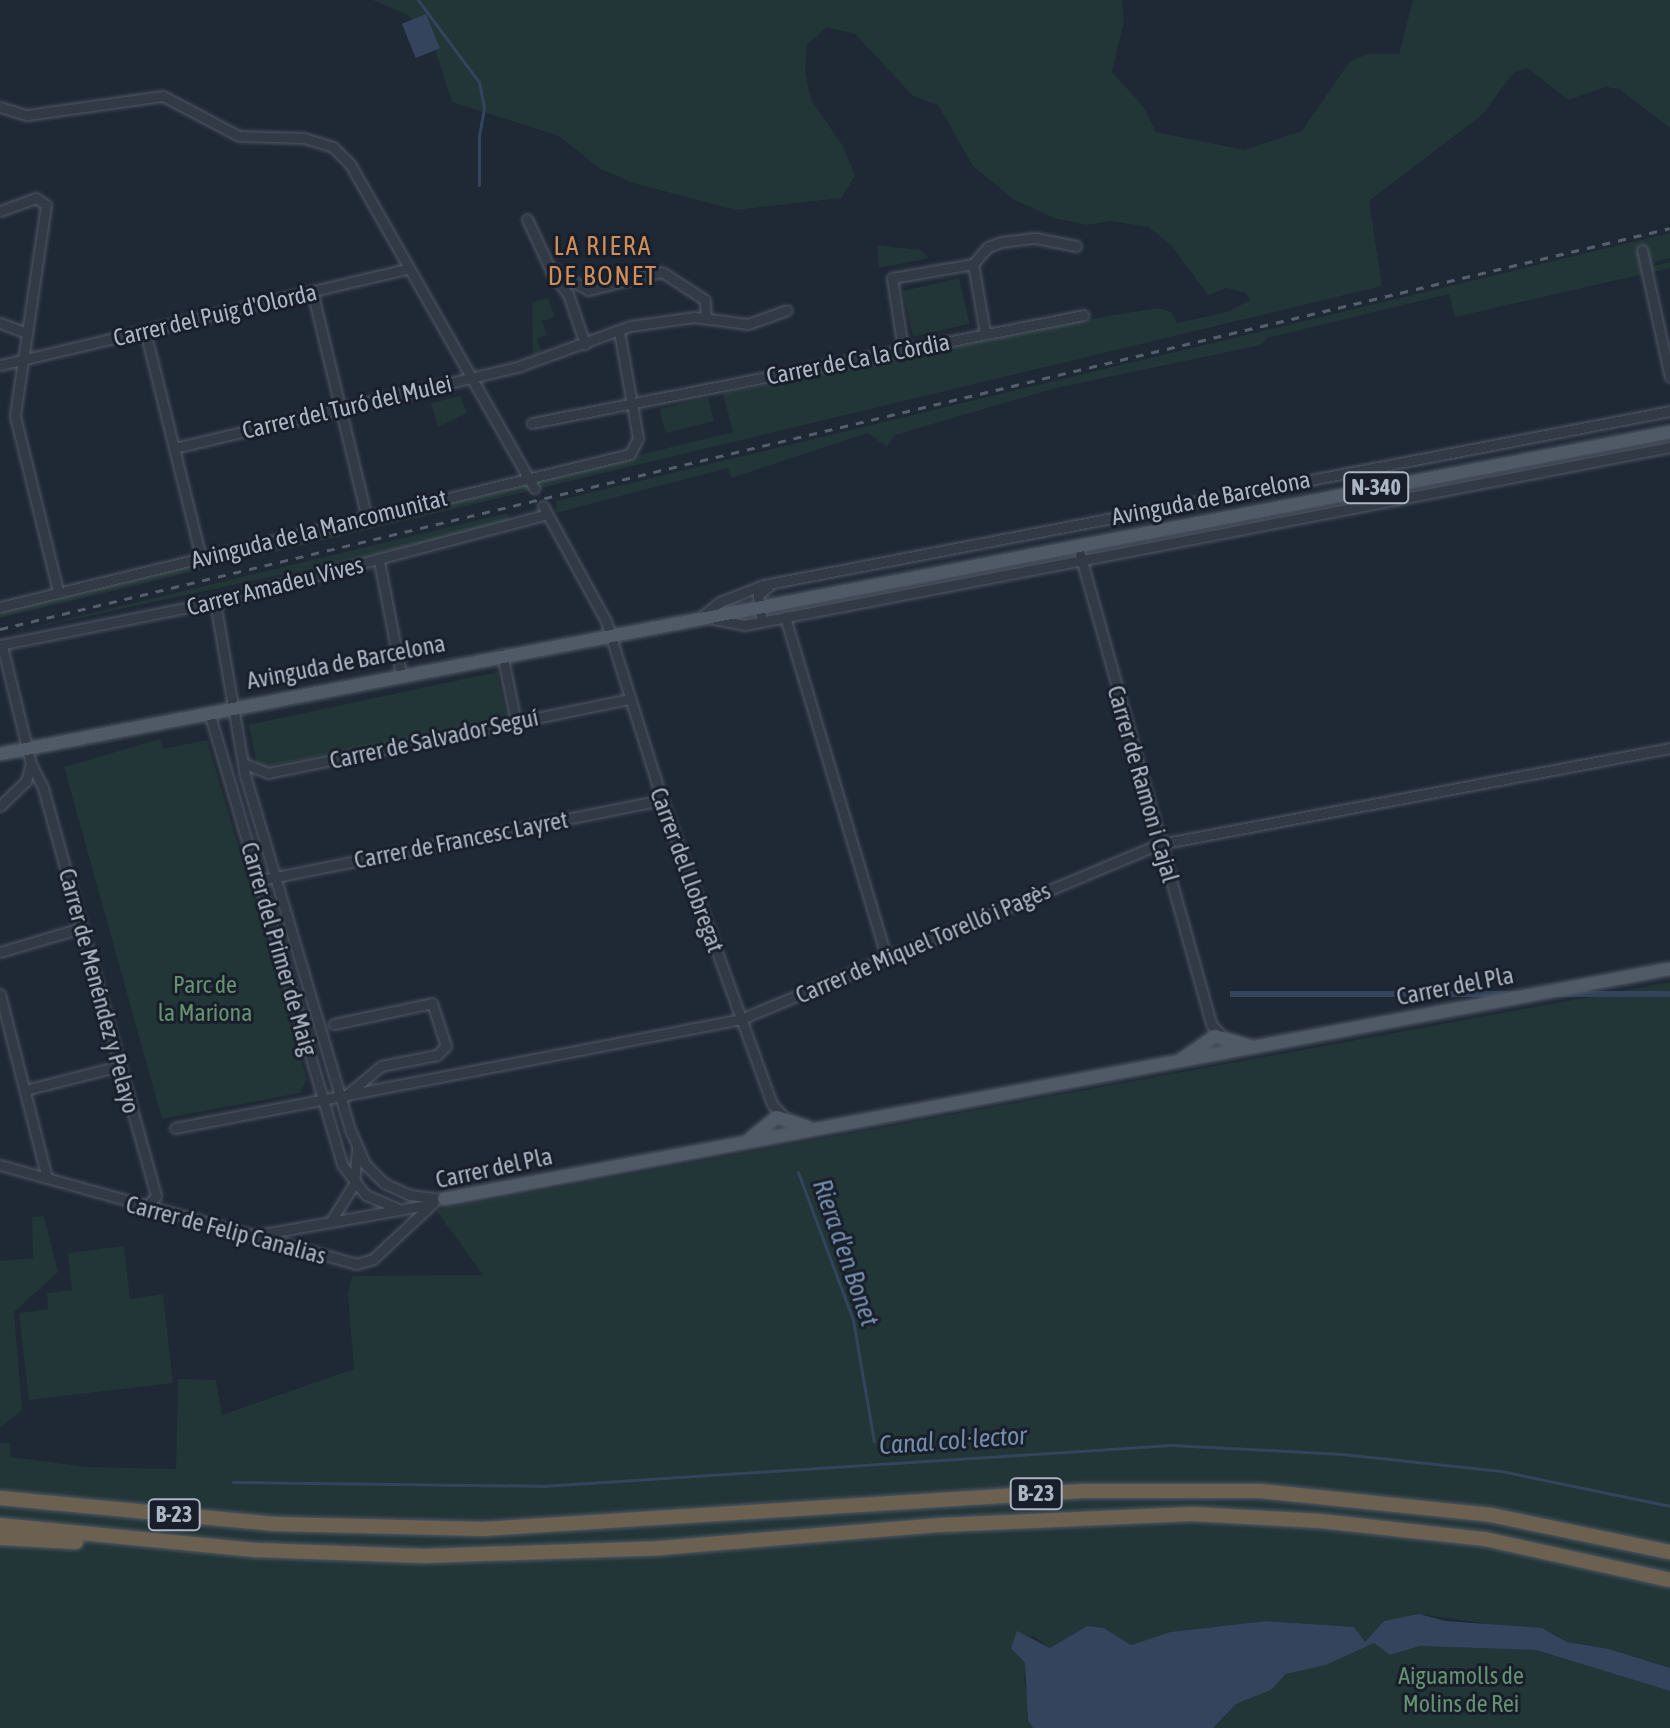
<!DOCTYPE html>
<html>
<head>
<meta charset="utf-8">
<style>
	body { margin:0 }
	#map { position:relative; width:1670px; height:1728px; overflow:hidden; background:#1f2835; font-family:"Asap Condensed",sans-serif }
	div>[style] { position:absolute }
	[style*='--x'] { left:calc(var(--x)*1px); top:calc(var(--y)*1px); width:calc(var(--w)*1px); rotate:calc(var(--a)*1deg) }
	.green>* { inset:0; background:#223537; transform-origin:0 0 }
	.water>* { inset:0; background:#33445c; transform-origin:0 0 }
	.stream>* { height:3px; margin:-1.5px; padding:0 1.5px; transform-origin:1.5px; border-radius:1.5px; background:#33445c }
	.roads { filter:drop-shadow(0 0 2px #505864) drop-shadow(0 0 2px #505864) }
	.minor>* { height:9px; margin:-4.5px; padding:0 4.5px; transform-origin:4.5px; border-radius:4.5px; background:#323a46 }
	.major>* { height:12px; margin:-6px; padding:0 6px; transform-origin:6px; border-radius:6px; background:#505966 }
	.highway>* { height:14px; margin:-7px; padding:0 7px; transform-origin:7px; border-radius:7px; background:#6c6150 }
	.rail>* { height:3px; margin-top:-1.5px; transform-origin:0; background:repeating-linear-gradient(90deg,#545e6d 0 8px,transparent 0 16px) }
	span { translate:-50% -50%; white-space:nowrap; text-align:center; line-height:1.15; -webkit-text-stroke:6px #181f2a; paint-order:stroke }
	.shield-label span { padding:2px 6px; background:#181f2a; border:2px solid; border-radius:6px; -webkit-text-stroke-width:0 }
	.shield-label { font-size:22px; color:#acb5c3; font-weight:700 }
	.street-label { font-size:24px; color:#acb5c3 }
	.park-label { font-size:24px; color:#659270 }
	.neighbourhood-label { font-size:26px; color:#d08f5a; letter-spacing:2px }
	.water-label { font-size:26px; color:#748cab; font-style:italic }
</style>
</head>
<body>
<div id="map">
	<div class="green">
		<div style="clip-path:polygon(373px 0,1122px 0,1124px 21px,1112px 72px,1143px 106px,1156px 132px,1244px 150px,1302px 131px,1350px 61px,1369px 54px,1399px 54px,1413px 0,1670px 0,1670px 128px,1619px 89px,1606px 87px,1568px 100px,1528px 68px,1514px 72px,1483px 114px,1369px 201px,1382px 286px,0 618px,0 611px,733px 432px,723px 394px,1108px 316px,1158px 308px,1171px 312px,1177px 323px,1227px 312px,1250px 300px,1246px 293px,1226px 288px,1208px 295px,1171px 245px,1148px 227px,1111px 221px,1087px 225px,1054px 218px,1013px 199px,973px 166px,938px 105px,913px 96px,855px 34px,827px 27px,807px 45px,805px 71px,811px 100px,843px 146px,855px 176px,841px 198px,736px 210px,633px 183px,599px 168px,559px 136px,452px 102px,434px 46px,408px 15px)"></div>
		<div style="clip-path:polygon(1670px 233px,1670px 258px,1654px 262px,1655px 266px,1670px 262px,1670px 268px,1455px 317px,1449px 294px,1267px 338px,1261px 345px,1056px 388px,895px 435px,887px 447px,868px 433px,731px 478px,728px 468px,556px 513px,556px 501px)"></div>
		<div style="clip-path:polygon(877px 245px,920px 250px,929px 258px,879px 268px)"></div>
		<div style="left:959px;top:278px;width:47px;height:58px;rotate:77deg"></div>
		<div style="clip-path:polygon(548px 298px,555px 317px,542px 321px,547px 335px,537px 338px,541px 352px,533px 355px,532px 302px)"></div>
		<div style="clip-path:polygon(460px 396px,467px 413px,438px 427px,431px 403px)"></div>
		<div style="left:708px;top:397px;width:25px;height:50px;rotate:76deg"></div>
		<div style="clip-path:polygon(507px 513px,510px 520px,373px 555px,5px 634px)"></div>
		<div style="left:497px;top:672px;width:45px;height:254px;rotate:78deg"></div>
		<div style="clip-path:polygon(160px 739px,163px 749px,207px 740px,307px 1079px,300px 1093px,162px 1119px,64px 767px)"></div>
		<div style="clip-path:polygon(1670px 982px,1670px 1668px,1609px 1649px,1567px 1642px,1553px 1633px,1419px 1614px,1364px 1643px,1354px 1627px,1266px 1621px,1170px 1632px,1131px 1645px,1104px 1628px,1087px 1626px,1050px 1648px,1032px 1635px,1024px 1678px,1033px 1728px,0 1728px,0 1443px,10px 1443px,10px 1457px,88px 1467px,176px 1469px,178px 1379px,216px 1380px,222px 1415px,354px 1369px,348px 1294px,352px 1276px,483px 1275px,436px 1210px)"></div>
		<div style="clip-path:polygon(44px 1216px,58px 1272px,14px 1312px,22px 1410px,0 1428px,0 1261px,33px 1258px,32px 1217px)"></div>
		<div style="clip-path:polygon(124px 1246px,130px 1299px,163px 1294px,173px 1383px,29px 1400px,19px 1313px,48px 1309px,47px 1293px,72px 1290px,68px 1253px)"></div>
		<div style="clip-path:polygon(1374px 1642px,1391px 1655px,1420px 1646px,1536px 1650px,1670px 1691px,1670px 1728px,1213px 1728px,1236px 1704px,1271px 1690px,1286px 1674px,1326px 1665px)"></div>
	</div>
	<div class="water">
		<div style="left:426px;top:14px;width:37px;height:26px;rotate:68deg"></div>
		<div style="left:1670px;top:991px;width:6px;height:440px;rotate:90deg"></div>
		<div style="clip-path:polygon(1419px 1614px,1446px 1621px,1542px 1628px,1567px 1642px,1609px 1649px,1670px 1668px,1670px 1691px,1536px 1650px,1420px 1646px,1390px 1655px,1374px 1643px,1326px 1665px,1286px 1674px,1271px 1690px,1236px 1704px,1213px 1728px,1033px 1728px,1028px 1720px,1025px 1663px,1011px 1648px,1017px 1631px,1050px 1648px,1087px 1626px,1104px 1628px,1131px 1645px,1170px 1632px,1266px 1621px,1354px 1627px,1365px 1642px,1384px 1621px)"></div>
	</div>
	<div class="stream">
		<div style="--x:418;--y:0;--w:102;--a:53.4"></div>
		<div style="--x:479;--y:82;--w:26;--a:79"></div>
		<div style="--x:484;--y:108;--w:27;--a:100"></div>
		<div style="--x:479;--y:135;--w:50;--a:90"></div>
		<div style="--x:798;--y:1172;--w:158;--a:69.6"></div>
		<div style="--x:853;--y:1320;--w:123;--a:80.2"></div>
		<div style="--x:233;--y:1482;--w:309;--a:0.7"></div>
		<div style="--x:542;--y:1486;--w:631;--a:-3.72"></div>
		<div style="--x:1172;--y:1445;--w:170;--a:3"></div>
		<div style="--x:1342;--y:1454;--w:160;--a:6.1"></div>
		<div style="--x:1501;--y:1471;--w:173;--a:11.7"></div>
	</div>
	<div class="roads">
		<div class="minor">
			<div style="--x:0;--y:107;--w:28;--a:17"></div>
			<div style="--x:27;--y:115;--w:137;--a:-8"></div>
			<div style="--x:163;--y:96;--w:86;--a:27.8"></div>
			<div style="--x:239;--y:136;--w:65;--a:1.8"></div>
			<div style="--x:304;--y:138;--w:30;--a:17"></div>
			<div style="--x:333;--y:147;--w:24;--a:45"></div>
			<div style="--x:350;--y:164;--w:373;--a:60.4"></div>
			<div style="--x:0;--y:211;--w:38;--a:-20"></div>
			<div style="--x:36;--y:198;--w:12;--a:35"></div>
			<div style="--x:46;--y:205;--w:213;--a:98.4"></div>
			<div style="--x:15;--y:416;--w:180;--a:76.2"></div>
			<div style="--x:527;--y:219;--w:62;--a:65.1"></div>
			<div style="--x:553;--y:275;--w:24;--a:52"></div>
			<div style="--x:568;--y:294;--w:53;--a:71.2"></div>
			<div style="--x:1642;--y:250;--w:130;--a:77.6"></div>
			<div style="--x:973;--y:264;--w:23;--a:-49"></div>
			<div style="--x:988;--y:247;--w:14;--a:-21"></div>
			<div style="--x:1001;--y:242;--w:34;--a:-7"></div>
			<div style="--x:1035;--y:238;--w:42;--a:11"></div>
			<div style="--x:973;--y:264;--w:70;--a:80.1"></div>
			<div style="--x:552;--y:269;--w:42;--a:30.3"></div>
			<div style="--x:588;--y:290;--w:76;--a:-13.7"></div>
			<div style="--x:662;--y:272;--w:51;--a:33.1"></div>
			<div style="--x:705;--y:300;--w:18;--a:87"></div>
			<div style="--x:312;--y:291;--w:234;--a:76.4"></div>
			<div style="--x:0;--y:323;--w:27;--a:20"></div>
			<div style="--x:145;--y:331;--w:234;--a:76.1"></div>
			<div style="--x:903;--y:349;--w:72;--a:-98.8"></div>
			<div style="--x:892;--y:278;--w:82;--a:-9.8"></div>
			<div style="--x:0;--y:365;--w:420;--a:-13.3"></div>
			<div style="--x:532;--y:423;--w:562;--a:-11.07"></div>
			<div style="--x:174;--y:448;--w:356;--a:-13.3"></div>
			<div style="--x:520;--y:366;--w:117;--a:-20"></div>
			<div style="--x:630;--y:326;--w:65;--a:-8"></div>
			<div style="--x:694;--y:317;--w:54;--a:7.4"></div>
			<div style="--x:748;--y:324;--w:41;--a:-19.7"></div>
			<div style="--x:543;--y:506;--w:131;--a:61.3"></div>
			<div style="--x:606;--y:621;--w:188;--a:72.6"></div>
			<div style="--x:662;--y:800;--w:323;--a:70.1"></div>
			<div style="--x:772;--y:1104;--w:18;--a:47"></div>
			<div style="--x:1080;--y:554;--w:488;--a:74.4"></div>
			<div style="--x:1211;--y:1024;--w:16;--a:47"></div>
			<div style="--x:379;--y:561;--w:115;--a:79"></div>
			<div style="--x:215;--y:602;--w:176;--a:80.2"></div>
			<div style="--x:245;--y:775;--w:372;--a:73.5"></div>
			<div style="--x:351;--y:1132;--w:35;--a:66"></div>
			<div style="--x:365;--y:1164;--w:27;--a:45"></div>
			<div style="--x:384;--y:1183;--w:29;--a:25"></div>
			<div style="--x:410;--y:1195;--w:34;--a:7"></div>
			<div style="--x:0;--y:607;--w:648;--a:-13.65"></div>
			<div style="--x:630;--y:454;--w:18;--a:-63"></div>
			<div style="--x:638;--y:438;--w:109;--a:-100.1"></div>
			<div style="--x:702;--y:616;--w:23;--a:-38"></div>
			<div style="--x:720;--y:602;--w:46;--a:-21.6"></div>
			<div style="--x:763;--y:585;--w:924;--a:-10.86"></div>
			<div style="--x:785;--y:617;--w:357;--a:73.4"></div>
			<div style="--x:709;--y:618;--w:37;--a:11"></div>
			<div style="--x:745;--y:625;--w:942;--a:-10.89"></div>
			<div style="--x:762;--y:621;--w:26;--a:-99"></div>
			<div style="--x:758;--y:595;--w:13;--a:-39"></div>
			<div style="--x:0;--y:645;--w:219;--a:-11.3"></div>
			<div style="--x:215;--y:602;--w:343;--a:-14.8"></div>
			<div style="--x:502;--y:654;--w:69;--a:78.4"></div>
			<div style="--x:209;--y:712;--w:473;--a:73.6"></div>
			<div style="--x:343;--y:1166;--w:37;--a:52"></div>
			<div style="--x:366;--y:1195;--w:33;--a:23"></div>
			<div style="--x:243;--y:763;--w:27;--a:22"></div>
			<div style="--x:268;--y:773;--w:367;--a:-11.6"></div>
			<div style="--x:31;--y:764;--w:27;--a:63"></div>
			<div style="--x:43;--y:788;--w:423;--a:74.5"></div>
			<div style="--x:156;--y:1196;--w:12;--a:132"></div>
			<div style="--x:148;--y:1205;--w:12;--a:171"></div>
			<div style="--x:0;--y:806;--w:36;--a:-44"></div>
			<div style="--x:26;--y:781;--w:18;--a:-74"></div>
			<div style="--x:31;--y:764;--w:122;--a:-103.8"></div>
			<div style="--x:261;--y:880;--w:409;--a:-11.3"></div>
			<div style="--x:0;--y:952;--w:84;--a:-16.5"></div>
			<div style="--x:0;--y:994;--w:190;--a:75.7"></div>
			<div style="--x:334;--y:1024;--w:100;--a:-12.1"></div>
			<div style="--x:432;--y:1003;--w:45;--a:72"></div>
			<div style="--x:446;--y:1046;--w:13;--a:135"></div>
			<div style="--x:437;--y:1055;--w:57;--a:168.9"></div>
			<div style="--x:381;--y:1066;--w:48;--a:140"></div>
			<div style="--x:25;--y:1090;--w:97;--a:-14.3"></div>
			<div style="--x:175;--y:1128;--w:576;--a:-10.9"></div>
			<div style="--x:741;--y:1019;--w:454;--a:-22.7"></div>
			<div style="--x:1160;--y:844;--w:519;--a:-10.66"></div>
			<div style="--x:0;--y:1165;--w:370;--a:15.5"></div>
			<div style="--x:356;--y:1264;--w:18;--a:-16"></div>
			<div style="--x:373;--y:1259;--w:82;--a:-43"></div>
			<div style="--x:331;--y:1221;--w:44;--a:-58.1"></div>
			<div style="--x:354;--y:1184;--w:36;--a:-85"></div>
			<div style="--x:252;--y:1236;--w:177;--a:-10.1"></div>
		</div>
		<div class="major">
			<div style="--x:0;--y:754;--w:1701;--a:-10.91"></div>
			<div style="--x:1182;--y:1059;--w:40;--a:-34.9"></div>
			<div style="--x:1215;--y:1036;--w:35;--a:16"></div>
			<div style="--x:751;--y:1138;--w:33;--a:-39"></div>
			<div style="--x:777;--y:1117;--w:32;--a:18"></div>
			<div style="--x:444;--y:1199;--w:1247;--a:-10.63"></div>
		</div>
		<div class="highway">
			<div style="--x:0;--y:1498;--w:276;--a:5.4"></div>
			<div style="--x:275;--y:1524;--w:208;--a:1.4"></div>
			<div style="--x:483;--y:1529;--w:600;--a:-3.63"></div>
			<div style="--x:1082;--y:1491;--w:178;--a:0"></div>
			<div style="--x:1260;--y:1491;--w:232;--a:5.9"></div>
			<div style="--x:1491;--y:1515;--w:183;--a:11.7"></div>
			<div style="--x:0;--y:1525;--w:258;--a:5.6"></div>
			<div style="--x:257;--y:1550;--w:167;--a:2.1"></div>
			<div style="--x:424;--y:1556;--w:236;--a:-1.9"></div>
			<div style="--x:660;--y:1548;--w:282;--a:-4.7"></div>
			<div style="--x:941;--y:1525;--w:251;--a:-2.5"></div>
			<div style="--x:1192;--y:1514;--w:129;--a:3.1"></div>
			<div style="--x:1321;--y:1521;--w:165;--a:6.3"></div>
			<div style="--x:1485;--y:1539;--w:189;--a:12.5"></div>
			<div style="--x:0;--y:1538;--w:76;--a:3"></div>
		</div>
	</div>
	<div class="rail">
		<div style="--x:0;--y:629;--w:1717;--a:-13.5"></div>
	</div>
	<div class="shield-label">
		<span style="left:1376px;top:488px">N-340</span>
		<span style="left:1036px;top:1494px">B-23</span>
		<span style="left:174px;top:1515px">B-23</span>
	</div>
	<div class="street-label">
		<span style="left:215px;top:315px;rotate:-13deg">Carrer del Puig d'Olorda</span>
		<span style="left:858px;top:359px;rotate:-11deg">Carrer de Ca la Còrdia</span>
		<span style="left:347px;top:407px;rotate:-13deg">Carrer del Turó del Mulei</span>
		<span style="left:1211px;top:498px;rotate:-11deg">Avinguda de Barcelona</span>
		<span style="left:319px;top:529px;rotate:-14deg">Avinguda de la Mancomunitat</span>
		<span style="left:275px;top:586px;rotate:-14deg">Carrer Amadeu Vives</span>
		<span style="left:346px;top:662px;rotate:-11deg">Avinguda de Barcelona</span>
		<span style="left:434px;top:739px;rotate:-12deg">Carrer de Salvador Seguí</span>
		<span style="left:1143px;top:784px;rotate:74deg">Carrer de Ramon i Cajal</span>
		<span style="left:461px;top:840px;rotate:-11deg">Carrer de Francesc Layret</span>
		<span style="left:687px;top:870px;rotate:70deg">Carrer del Llobregat</span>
		<span style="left:923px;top:943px;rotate:-23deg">Carrer de Miquel Torelló i Pagès</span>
		<span style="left:279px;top:949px;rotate:74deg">Carrer del Primer de Maig</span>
		<span style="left:1455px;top:986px;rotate:-11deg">Carrer del Pla</span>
		<span style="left:99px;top:991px;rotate:75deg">Carrer de Menéndez y Pelayo</span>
		<span style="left:494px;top:1168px;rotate:-12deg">Carrer del Pla</span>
		<span style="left:226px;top:1230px;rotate:15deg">Carrer de Felip Canalias</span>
	</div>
	<div class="park-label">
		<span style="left:205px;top:999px">Parc de<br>la Mariona</span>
		<span style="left:1461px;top:1690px">Aiguamolls de<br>Molins de Rei</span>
	</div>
	<div class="neighbourhood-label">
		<span style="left:603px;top:262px">LA RIERA<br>DE BONET</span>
	</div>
	<div class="water-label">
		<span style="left:845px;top:1253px;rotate:71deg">Riera d'en Bonet</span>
		<span style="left:953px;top:1441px;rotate:-4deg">Canal col·lector</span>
	</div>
</div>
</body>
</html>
